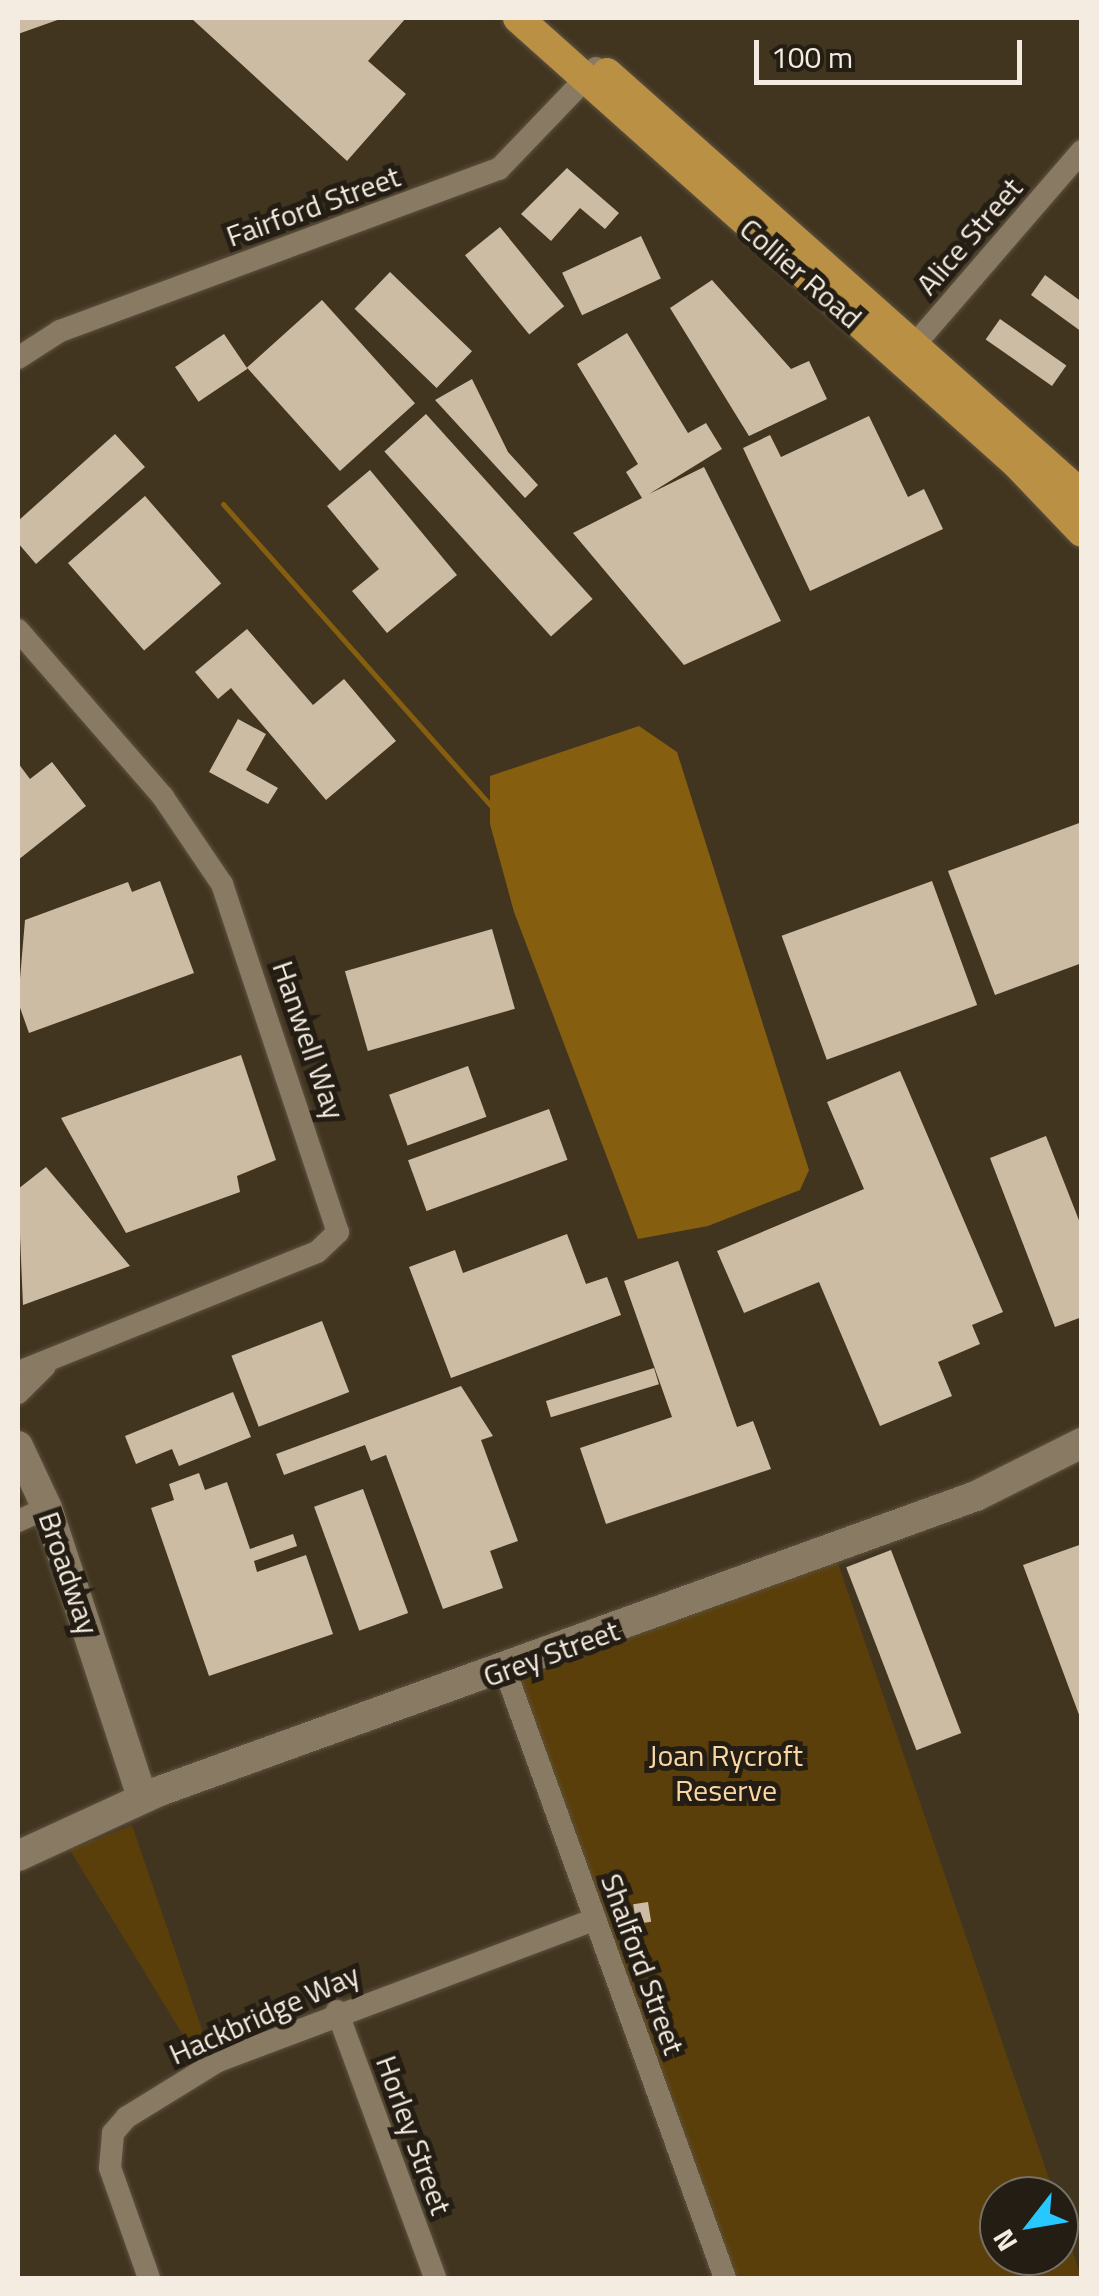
<!DOCTYPE html>
<html>
<head>
<meta charset="utf-8">
<style>
	body { margin:0 }
	#map { position:relative; width:1099px; height:2296px; overflow:hidden; background:#423520; font-family:"Titillium Web",sans-serif }
	div>[style] { position:absolute }
	[style*='--x'] { left:calc(var(--x)*1px); top:calc(var(--y)*1px); width:calc(var(--w)*1px); rotate:calc(var(--a)*1deg) }
	.green>* { inset:0; background:#5b3f0a }
	.water>* { inset:0; background:#865e10 }
	.stream>* { height:5px; margin:-2.5px; padding:0 2.5px; transform-origin:2.5px; border-radius:2.5px; background:#865e10 }
	.building>* { inset:0; background:#ccbca4; transform-origin:0 0 }
	.roads { filter:drop-shadow(0 0 2px #5d5240) drop-shadow(0 0 2px #5d5240) }
	.street>* { height:22px; margin:-11px; padding:0 11px; transform-origin:11px; border-radius:11px; background:#897a63 }
	.secondary>* { height:30px; margin:-15px; padding:0 15px; transform-origin:15px; border-radius:15px; background:#897a63 }
	.primary>* { height:30px; margin:-15px; padding:0 15px; transform-origin:15px; border-radius:15px; background:#ba9044 }
	span { translate:-50% -50%; white-space:nowrap; text-align:center; line-height:1.15; -webkit-text-stroke:10px #231d14; paint-order:stroke }
	.street-label { font-size:30px; color:#f4ece0 }
	.park-label { font-size:30px; color:#fad7a2 }
	.frame { position:absolute; inset:0; border:20px solid #f4ece0; pointer-events:none }
	.north { position:absolute; left:979px; top:2176px; width:100px; height:100px; box-sizing:border-box; background:#231d14; border:2px solid #777066; border-radius:50%; rotate:239deg; font-size:28px; font-weight:700; line-height:40px; text-align:center; color:#f4ece0 }
	.north::after { content:''; display:block; margin:auto; width:35px; height:45px; background:#27c8ff; clip-path:polygon(50% 0,100% 100%,50% 72%,0 100%) }
	.scale { position:absolute; left:754px; top:40px; width:268px; height:45px; box-sizing:border-box; border:5px solid #f4ece0; border-top:0; padding-left:12px; font-size:30px; line-height:35px; white-space:nowrap; color:#f4ece0; -webkit-text-stroke:8px #231d14; paint-order:stroke }
</style>
</head>
<body>
<div id="map">
	<div class="green">
		<div style="clip-path:polygon(833px 1549px,1055px 2196px,999px 2196px,999px 2256px,1059px 2256px,1059px 2207px,1081px 2278px,725px 2278px,505px 1670px)"></div>
		<div style="clip-path:polygon(132px 1825px,204px 2036px,188px 2043px,70px 1850px)"></div>
	</div>
	<div class="water">
		<div style="clip-path:polygon(639px 726px,677px 752px,809px 1170px,800px 1190px,708px 1226px,638px 1239px,514px 912px,490px 824px,490px 776px)"></div>
	</div>
	<div class="stream">
		<div style="--x:223;--y:504;--w:408;--a:48.4"></div>
	</div>
	<div class="building">
		<div style="clip-path:polygon(18px 18px,63px 18px,18px 34px)"></div>
		<div style="clip-path:polygon(191px 18px,406px 18px,368px 61px,406px 94px,347px 161px)"></div>
		<div style="clip-path:polygon(567px 168px,619px 213px,605px 229px,580px 208px,551px 241px,521px 214px)"></div>
		<div style="left:500px;top:227px;width:102px;height:45px;rotate:51deg"></div>
		<div style="left:641px;top:236px;width:47px;height:87px;rotate:65deg"></div>
		<div style="left:390px;top:272px;width:114px;height:51px;rotate:44deg"></div>
		<div style="clip-path:polygon(1045px 275px,1082px 302px,1082px 332px,1031px 295px)"></div>
		<div style="clip-path:polygon(712px 280px,791px 369px,809px 361px,827px 399px,749px 436px,670px 308px)"></div>
		<div style="left:322px;top:300px;width:139px;height:101px;rotate:48deg"></div>
		<div style="left:1000px;top:319px;width:81px;height:25px;rotate:35deg"></div>
		<div style="clip-path:polygon(627px 333px,688px 433px,706px 423px,722px 449px,649px 494px,704px 467px,781px 621px,684px 665px,573px 533px,642px 498px,626px 472px,638px 464px,577px 364px)"></div>
		<div style="left:224px;top:334px;width:42px;height:59px;rotate:56deg"></div>
		<div style="clip-path:polygon(472px 379px,508px 452px,538px 485px,525px 498px,435px 400px)"></div>
		<div style="left:426px;top:414px;width:249px;height:56px;rotate:48deg"></div>
		<div style="clip-path:polygon(869px 416px,908px 497px,924px 489px,943px 529px,810px 591px,743px 448px,770px 435px,781px 457px)"></div>
		<div style="clip-path:polygon(115px 434px,145px 467px,36px 564px,18px 543px,18px 521px)"></div>
		<div style="clip-path:polygon(370px 470px,457px 575px,387px 633px,352px 591px,379px 569px,327px 506px)"></div>
		<div style="left:145px;top:496px;width:116px;height:102px;rotate:49deg"></div>
		<div style="clip-path:polygon(247px 629px,313px 705px,344px 679px,396px 741px,326px 800px,231px 688px,218px 699px,195px 672px)"></div>
		<div style="clip-path:polygon(238px 719px,266px 734px,246px 770px,278px 788px,268px 804px,209px 772px)"></div>
		<div style="clip-path:polygon(52px 762px,86px 806px,18px 860px,18px 763px,30px 779px)"></div>
		<div style="clip-path:polygon(1082px 822px,1082px 963px,995px 995px,948px 871px)"></div>
		<div style="clip-path:polygon(160px 881px,194px 973px,29px 1033px,18px 1002px,25px 920px,128px 882px,132px 892px)"></div>
		<div style="left:932px;top:881px;width:132px;height:160px;rotate:70deg"></div>
		<div style="left:492px;top:929px;width:83px;height:153px;rotate:74deg"></div>
		<div style="clip-path:polygon(241px 1055px,276px 1160px,237px 1176px,240px 1192px,126px 1233px,61px 1118px)"></div>
		<div style="left:468px;top:1066px;width:54px;height:84px;rotate:70deg"></div>
		<div style="clip-path:polygon(900px 1071px,1003px 1312px,972px 1325px,980px 1344px,938px 1362px,952px 1396px,880px 1426px,819px 1282px,744px 1313px,717px 1251px,864px 1189px,827px 1102px)"></div>
		<div style="left:549px;top:1109px;width:54px;height:150px;rotate:70deg"></div>
		<div style="clip-path:polygon(1046px 1136px,1082px 1228px,1082px 1317px,1055px 1327px,990px 1158px)"></div>
		<div style="clip-path:polygon(46px 1167px,130px 1266px,23px 1305px,18px 1189px)"></div>
		<div style="clip-path:polygon(567px 1234px,586px 1284px,607px 1277px,621px 1315px,451px 1378px,409px 1267px,455px 1250px,463px 1273px)"></div>
		<div style="clip-path:polygon(678px 1261px,737px 1427px,753px 1421px,771px 1469px,606px 1524px,580px 1448px,672px 1417px,624px 1281px)"></div>
		<div style="left:322px;top:1321px;width:76px;height:97px;rotate:69deg"></div>
		<div style="left:654px;top:1368px;width:17px;height:113px;rotate:73deg"></div>
		<div style="clip-path:polygon(461px 1386px,493px 1436px,481px 1440px,518px 1541px,490px 1551px,503px 1588px,443px 1609px,386px 1455px,371px 1461px,365px 1445px,284px 1475px,276px 1454px)"></div>
		<div style="clip-path:polygon(233px 1392px,251px 1437px,179px 1466px,172px 1449px,136px 1464px,125px 1436px)"></div>
		<div style="clip-path:polygon(199px 1473px,205px 1490px,227px 1482px,250px 1549px,293px 1534px,297px 1546px,254px 1561px,257px 1572px,306px 1555px,333px 1634px,209px 1676px,151px 1508px,174px 1500px,169px 1484px)"></div>
		<div style="left:363px;top:1489px;width:132px;height:52px;rotate:70deg"></div>
		<div style="clip-path:polygon(1082px 1544px,1082px 1720px,1081px 1720px,1023px 1565px)"></div>
		<div style="left:891px;top:1550px;width:196px;height:48px;rotate:69deg"></div>
		<div style="left:648px;top:1902px;width:20px;height:15px;rotate:81deg"></div>
	</div>
	<div class="roads">
		<div class="street">
			<div style="--x:904;--y:357;--w:272;--a:-49.2"></div>
			<div style="--x:18;--y:358;--w:50;--a:-32.7"></div>
			<div style="--x:60;--y:331;--w:468;--a:-20.3"></div>
			<div style="--x:499;--y:169;--w:140;--a:-46.2"></div>
			<div style="--x:18;--y:630;--w:221;--a:49"></div>
			<div style="--x:163;--y:797;--w:105;--a:55.9"></div>
			<div style="--x:222;--y:884;--w:367;--a:71.6"></div>
			<div style="--x:338;--y:1232;--w:29;--a:136"></div>
			<div style="--x:317;--y:1252;--w:322;--a:158.1"></div>
			<div style="--x:18;--y:1393;--w:38;--a:-45"></div>
			<div style="--x:18;--y:1521;--w:32;--a:-24"></div>
			<div style="--x:505;--y:1670;--w:647;--a:70.11"></div>
			<div style="--x:337;--y:2011;--w:284;--a:69.8"></div>
			<div style="--x:149;--y:2278;--w:117;--a:-109.5"></div>
			<div style="--x:110;--y:2168;--w:35;--a:-85"></div>
			<div style="--x:113;--y:2133;--w:21;--a:-49"></div>
			<div style="--x:127;--y:2117;--w:107;--a:-31.6"></div>
			<div style="--x:218;--y:2061;--w:403;--a:-20.6"></div>
		</div>
		<div class="secondary">
			<div style="--x:18;--y:1446;--w:68;--a:64.9"></div>
			<div style="--x:47;--y:1508;--w:304;--a:71.8"></div>
			<div style="--x:18;--y:1856;--w:153;--a:-24.7"></div>
			<div style="--x:157;--y:1792;--w:871;--a:-19.87"></div>
			<div style="--x:976;--y:1496;--w:119;--a:-26.6"></div>
		</div>
		<div class="primary">
			<div style="--x:518;--y:18;--w:668;--a:41.78"></div>
			<div style="--x:1016;--y:463;--w:95;--a:46.3"></div>
			<div style="--x:607;--y:73;--w:635;--a:41.62"></div>
		</div>
	</div>
	<div class="street-label">
		<span style="left:313px;top:206px;rotate:-20deg">Fairford Street</span>
		<span style="left:969px;top:236px;rotate:-49deg">Alice Street</span>
		<span style="left:801px;top:273px;rotate:41deg">Collier Road</span>
		<span style="left:309px;top:1040px;rotate:71deg">Hanwell Way</span>
		<span style="left:69px;top:1573px;rotate:71deg">Broadway</span>
		<span style="left:551px;top:1653px;rotate:-20deg">Grey Street</span>
		<span style="left:643px;top:1964px;rotate:70deg">Shalford Street</span>
		<span style="left:264px;top:2014px;rotate:-24deg">Hackbridge Way</span>
		<span style="left:414px;top:2135px;rotate:70deg">Horley Street</span>
	</div>
	<div class="park-label">
		<span style="left:726px;top:1772px">Joan Rycroft<br>Reserve</span>
	</div>
	<div class="frame"></div>
	<div class="north">N</div>
	<div class="scale">100 m</div>
</div>
</body>
</html>
